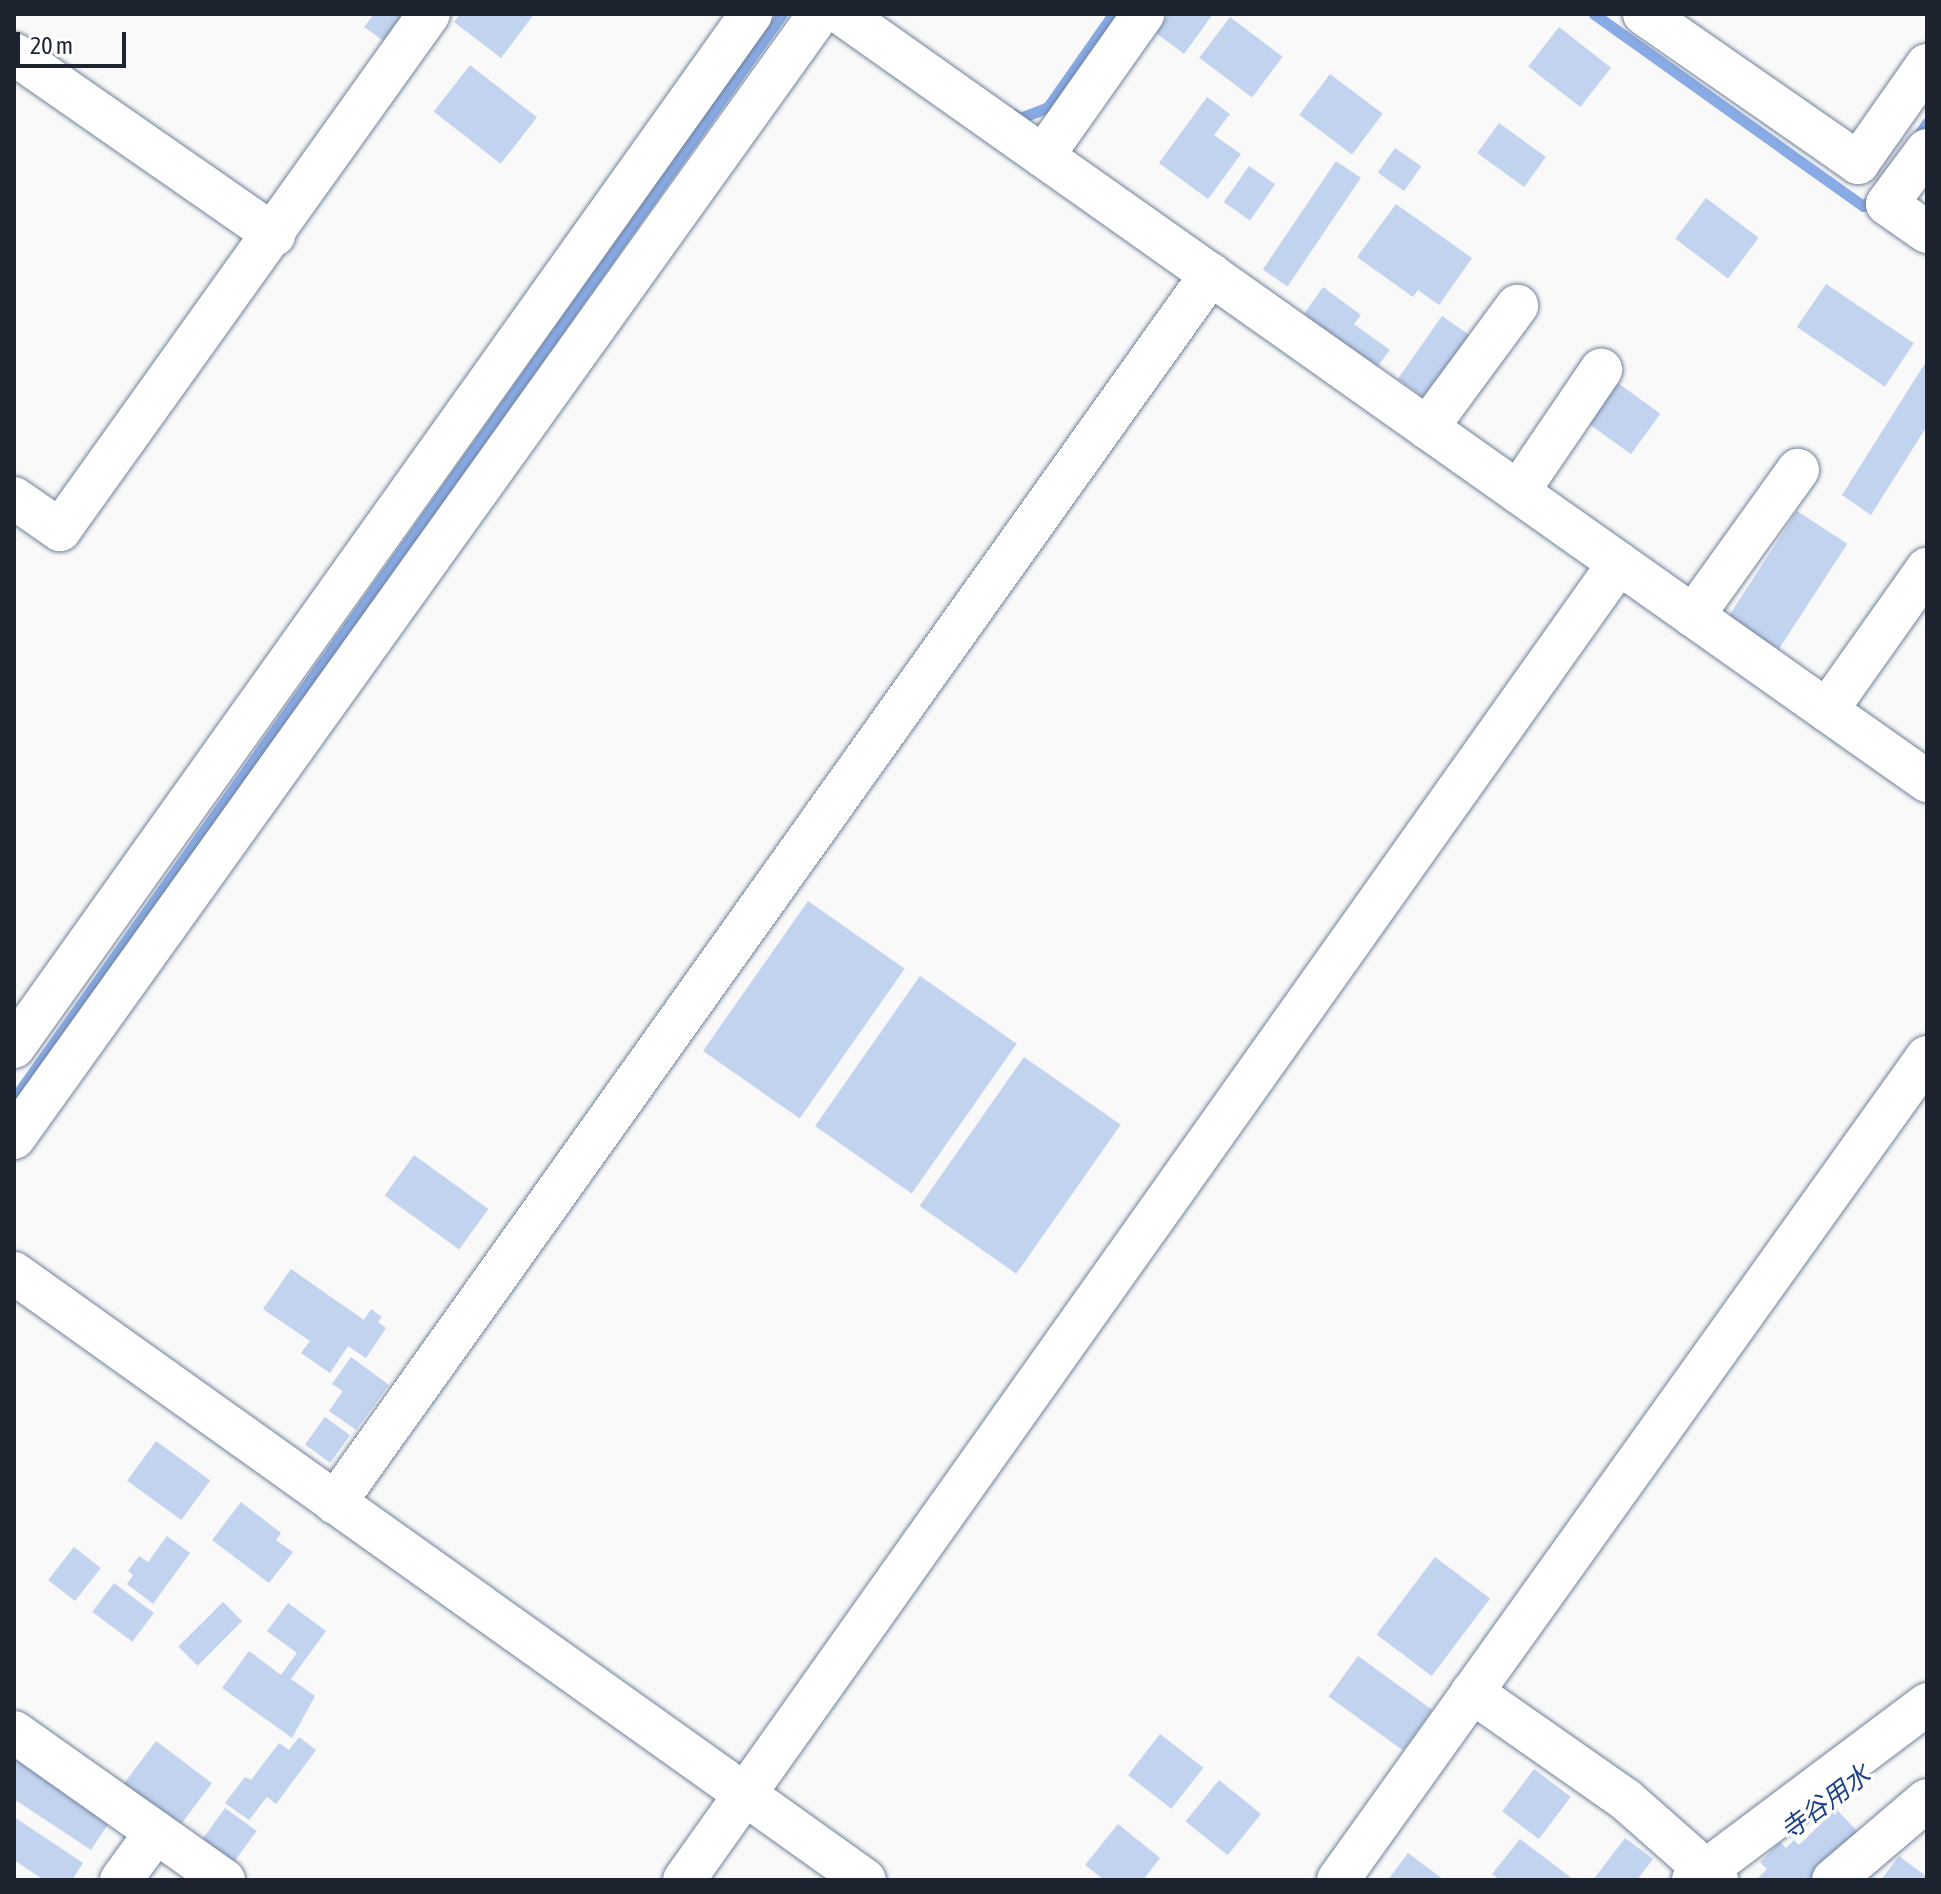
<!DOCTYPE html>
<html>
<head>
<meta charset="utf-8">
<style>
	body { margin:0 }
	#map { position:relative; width:1941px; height:1894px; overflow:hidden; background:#f9f9f9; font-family:"Asap Condensed","Noto Sans JP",sans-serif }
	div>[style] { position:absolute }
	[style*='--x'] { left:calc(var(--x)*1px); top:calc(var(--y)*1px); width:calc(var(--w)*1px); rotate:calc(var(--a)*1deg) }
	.stream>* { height:11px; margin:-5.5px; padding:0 5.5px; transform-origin:5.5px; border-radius:5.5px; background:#88aae5 }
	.building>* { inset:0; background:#c2d3f0; transform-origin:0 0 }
	.roads { filter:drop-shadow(0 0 2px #71819b) drop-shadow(0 0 2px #71819b) }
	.minor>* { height:42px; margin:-21px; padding:0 21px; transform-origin:21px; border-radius:21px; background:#fff }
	span { translate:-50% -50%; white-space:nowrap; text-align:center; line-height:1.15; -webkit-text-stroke:6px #fff; paint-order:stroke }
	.water-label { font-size:26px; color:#1d4288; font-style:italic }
	.frame { position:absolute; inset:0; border:16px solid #1e242f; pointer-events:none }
	.scale { position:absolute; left:16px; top:32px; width:110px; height:36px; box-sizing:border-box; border:4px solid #1e242f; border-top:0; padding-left:10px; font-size:24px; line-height:28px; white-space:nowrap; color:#1e242f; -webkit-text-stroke:6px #fff; paint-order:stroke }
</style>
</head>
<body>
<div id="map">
	<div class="stream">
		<div style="--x:1594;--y:14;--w:330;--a:35.5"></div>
		<div style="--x:1863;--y:206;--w:17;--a:-36"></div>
		<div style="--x:1014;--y:114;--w:7;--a:34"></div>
		<div style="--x:1020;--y:118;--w:30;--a:-21"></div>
		<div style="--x:1048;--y:107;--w:113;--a:-55"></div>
		<div style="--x:1914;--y:142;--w:23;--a:-56"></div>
		<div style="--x:14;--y:1099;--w:1329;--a:-54.71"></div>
	</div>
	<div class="building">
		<div style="clip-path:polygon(374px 14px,415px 14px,392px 47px,364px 27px)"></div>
		<div style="clip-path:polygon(460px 14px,534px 14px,501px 58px,454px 22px)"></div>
		<div style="clip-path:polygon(1169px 14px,1213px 14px,1184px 54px,1156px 33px)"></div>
		<div style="left:1230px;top:17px;width:66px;height:51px;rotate:37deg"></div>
		<div style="left:1559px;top:27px;width:66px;height:50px;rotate:38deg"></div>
		<div style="left:470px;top:65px;width:85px;height:59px;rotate:38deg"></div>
		<div style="left:1330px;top:74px;width:66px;height:51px;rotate:37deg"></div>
		<div style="clip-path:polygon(1207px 97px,1230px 114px,1214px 135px,1241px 154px,1208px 199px,1159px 163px)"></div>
		<div style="left:1499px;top:123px;width:58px;height:37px;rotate:36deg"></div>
		<div style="left:1395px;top:148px;width:32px;height:30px;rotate:35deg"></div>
		<div style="left:1336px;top:161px;width:30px;height:131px;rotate:34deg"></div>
		<div style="left:1249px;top:166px;width:32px;height:44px;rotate:35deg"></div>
		<div style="left:1706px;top:198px;width:66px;height:51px;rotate:37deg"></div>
		<div style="clip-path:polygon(1396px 204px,1472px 258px,1439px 305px,1418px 290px,1413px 297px,1357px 257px)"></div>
		<div style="left:1826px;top:284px;width:106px;height:52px;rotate:34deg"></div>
		<div style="clip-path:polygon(1323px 287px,1361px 315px,1354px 324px,1390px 350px,1377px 367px,1304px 314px)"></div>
		<div style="left:1442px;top:316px;width:39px;height:77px;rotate:35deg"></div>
		<div style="clip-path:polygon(1927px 360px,1927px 426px,1871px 515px,1842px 495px)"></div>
		<div style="left:1611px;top:378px;width:61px;height:50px;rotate:36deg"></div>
		<div style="left:1797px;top:511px;width:60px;height:126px;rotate:33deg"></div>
		<div style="left:808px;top:901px;width:118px;height:183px;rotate:35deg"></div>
		<div style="left:920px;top:976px;width:118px;height:183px;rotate:35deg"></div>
		<div style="left:1024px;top:1057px;width:118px;height:182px;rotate:35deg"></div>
		<div style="left:414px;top:1155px;width:92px;height:50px;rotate:36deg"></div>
		<div style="clip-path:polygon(291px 1269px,364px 1320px,371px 1309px,382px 1317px,378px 1322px,386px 1328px,366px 1358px,348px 1346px,330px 1373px,301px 1353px,310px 1341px,263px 1309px)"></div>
		<div style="clip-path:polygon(351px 1357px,389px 1385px,356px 1430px,329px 1411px,343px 1391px,332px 1384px)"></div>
		<div style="left:325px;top:1417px;width:31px;height:34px;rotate:36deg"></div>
		<div style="left:156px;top:1441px;width:67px;height:49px;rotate:36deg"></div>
		<div style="clip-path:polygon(241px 1502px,281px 1533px,276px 1540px,293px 1552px,269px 1583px,212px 1540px)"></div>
		<div style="clip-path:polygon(167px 1536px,190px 1553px,153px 1604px,127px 1584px,133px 1575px,128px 1571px,139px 1556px,148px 1562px)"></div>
		<div style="left:74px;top:1547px;width:34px;height:42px;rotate:38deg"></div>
		<div style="left:1435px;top:1557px;width:69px;height:97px;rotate:37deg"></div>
		<div style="left:114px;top:1583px;width:50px;height:36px;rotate:37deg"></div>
		<div style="left:223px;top:1602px;width:27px;height:63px;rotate:45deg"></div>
		<div style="clip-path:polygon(288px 1603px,326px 1631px,291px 1679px,315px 1696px,292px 1738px,222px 1688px,249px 1651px,281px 1675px,297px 1653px,267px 1631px)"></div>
		<div style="left:1358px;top:1656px;width:92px;height:50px;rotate:36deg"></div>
		<div style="left:1160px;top:1734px;width:55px;height:52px;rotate:38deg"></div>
		<div style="clip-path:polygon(299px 1737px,316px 1750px,276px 1804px,267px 1797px,249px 1820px,225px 1803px,245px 1777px,251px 1780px,279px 1743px,289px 1750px)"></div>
		<div style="left:156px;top:1741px;width:70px;height:58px;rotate:37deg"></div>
		<div style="clip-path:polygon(14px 1755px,111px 1820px,91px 1850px,14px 1799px)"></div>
		<div style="left:1534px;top:1769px;width:46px;height:53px;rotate:37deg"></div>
		<div style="left:1219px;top:1780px;width:54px;height:53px;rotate:39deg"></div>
		<div style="left:225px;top:1808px;width:39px;height:42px;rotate:36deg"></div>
		<div style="clip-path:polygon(1836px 1809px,1859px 1833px,1812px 1880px,1756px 1880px,1767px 1869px,1760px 1862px,1780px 1842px,1786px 1848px,1794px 1840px,1799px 1845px)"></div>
		<div style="clip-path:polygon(14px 1817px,83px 1863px,72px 1880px,44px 1880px,14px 1860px)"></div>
		<div style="clip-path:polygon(1118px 1824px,1160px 1858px,1143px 1880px,1104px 1880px,1085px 1865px)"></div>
		<div style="clip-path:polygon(1625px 1838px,1653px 1859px,1637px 1880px,1593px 1880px)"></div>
		<div style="clip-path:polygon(1520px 1839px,1574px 1880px,1500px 1880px,1492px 1874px)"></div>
		<div style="clip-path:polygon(1408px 1853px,1444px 1880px,1388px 1880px)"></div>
		<div style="clip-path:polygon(1899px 1856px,1927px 1877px,1927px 1880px,1881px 1880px)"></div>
	</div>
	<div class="roads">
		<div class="minor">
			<div style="--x:842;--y:14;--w:1329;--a:35.26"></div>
			<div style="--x:1644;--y:14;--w:261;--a:34.8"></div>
			<div style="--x:1858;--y:163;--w:120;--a:-54.9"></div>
			<div style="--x:14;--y:54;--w:317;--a:34.8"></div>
			<div style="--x:1927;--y:150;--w:67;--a:126.5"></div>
			<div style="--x:1887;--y:204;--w:49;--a:35"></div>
			<div style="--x:1043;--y:156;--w:174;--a:-54.8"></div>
			<div style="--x:1427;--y:428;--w:152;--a:-53.6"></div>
			<div style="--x:1518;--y:492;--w:148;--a:-55.8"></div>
			<div style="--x:14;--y:498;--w:56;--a:34.8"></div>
			<div style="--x:60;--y:530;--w:634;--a:-54.43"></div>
			<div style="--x:1693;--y:616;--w:180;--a:-54.3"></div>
			<div style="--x:1827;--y:710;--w:173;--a:-54.7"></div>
			<div style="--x:14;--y:1047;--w:1269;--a:-54.49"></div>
			<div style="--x:14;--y:1138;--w:1383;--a:-54.39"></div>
			<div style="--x:14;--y:1273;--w:1045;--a:35.5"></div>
			<div style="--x:335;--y:1503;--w:1509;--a:-54.52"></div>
			<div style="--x:1472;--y:1692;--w:187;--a:35"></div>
			<div style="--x:1625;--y:1799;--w:123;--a:41.4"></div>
			<div style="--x:14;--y:1732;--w:257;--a:35.2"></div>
			<div style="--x:121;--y:1880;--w:59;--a:-53.9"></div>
			<div style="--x:684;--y:1880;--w:1615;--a:-54.63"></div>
			<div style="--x:1338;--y:1880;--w:1012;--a:-54.41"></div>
			<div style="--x:1693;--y:1880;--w:293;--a:-36.9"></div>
			<div style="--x:1833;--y:1880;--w:123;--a:-40.4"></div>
		</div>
	</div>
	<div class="water-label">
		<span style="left:1826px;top:1803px;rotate:-37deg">寺谷用水</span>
	</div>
	<div class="frame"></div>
	<div class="scale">20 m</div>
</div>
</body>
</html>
